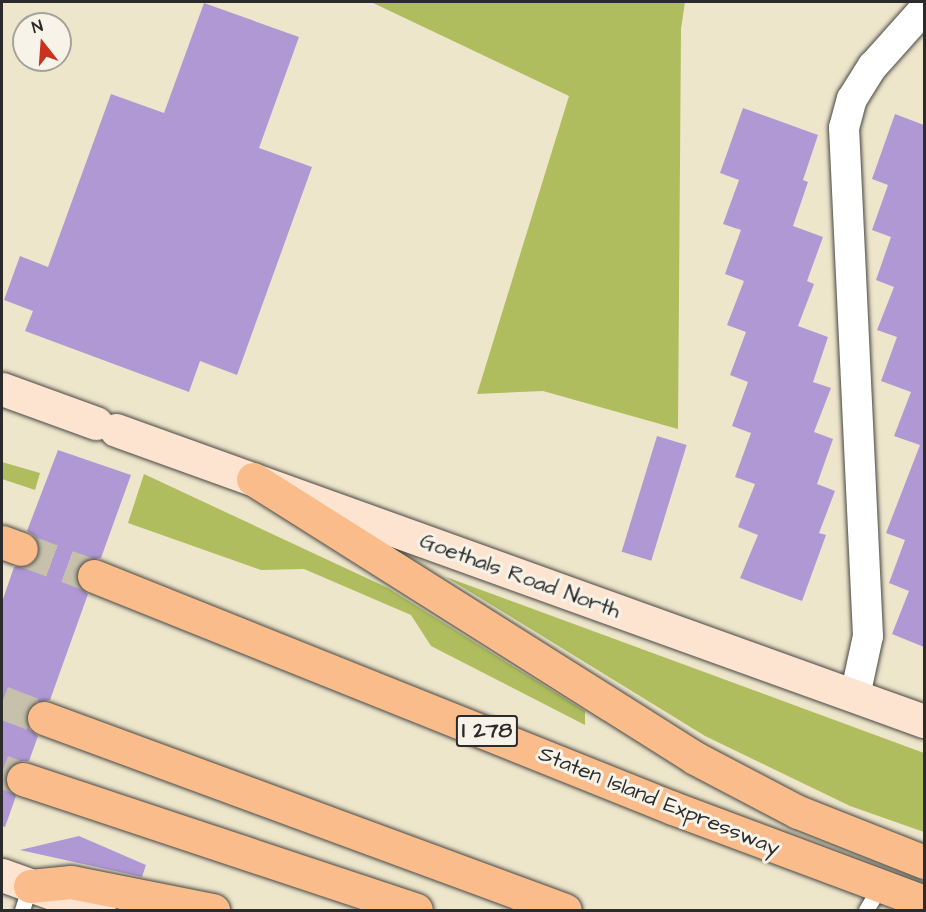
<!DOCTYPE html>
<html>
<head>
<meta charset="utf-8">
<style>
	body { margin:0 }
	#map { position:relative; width:926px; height:912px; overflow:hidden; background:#eee6cb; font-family:"Architects Daughter",sans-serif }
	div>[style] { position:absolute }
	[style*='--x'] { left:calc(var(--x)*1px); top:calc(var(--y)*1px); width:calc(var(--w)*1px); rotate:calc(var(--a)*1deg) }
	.green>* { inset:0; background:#afbd5f }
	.building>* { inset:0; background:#b098d4; transform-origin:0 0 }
	.highway-tunnel>* { height:33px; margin-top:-16.5px; transform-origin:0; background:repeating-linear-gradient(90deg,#c7c1ab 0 33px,transparent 0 49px) }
	.roads { filter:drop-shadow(0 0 2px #484743) drop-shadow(0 0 2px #484743) }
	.lane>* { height:15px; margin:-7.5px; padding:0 7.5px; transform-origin:7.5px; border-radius:7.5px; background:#fff }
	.street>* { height:30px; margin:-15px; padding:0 15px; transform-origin:15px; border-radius:15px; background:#fff }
	.secondary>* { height:33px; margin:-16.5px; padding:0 16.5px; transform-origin:16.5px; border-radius:16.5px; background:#fde4d0 }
	.highway>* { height:33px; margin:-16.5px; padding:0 16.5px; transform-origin:16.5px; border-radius:16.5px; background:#f9bc8a }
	span { translate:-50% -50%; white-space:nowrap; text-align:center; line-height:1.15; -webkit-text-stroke:6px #f7f3e8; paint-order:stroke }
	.shield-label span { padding:2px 4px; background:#f7f3e8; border:2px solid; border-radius:4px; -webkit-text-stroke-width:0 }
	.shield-label { font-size:21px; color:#2b2b2b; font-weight:700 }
	.street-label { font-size:22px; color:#2b2b2b }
	.frame { position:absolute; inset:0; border:3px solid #2b2b2b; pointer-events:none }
	.north { position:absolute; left:12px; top:12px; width:60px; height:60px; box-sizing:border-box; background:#f7f3e8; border:2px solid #a5a39c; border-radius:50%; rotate:343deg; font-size:16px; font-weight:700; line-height:24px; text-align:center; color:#2b2b2b }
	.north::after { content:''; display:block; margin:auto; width:21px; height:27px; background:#c8321e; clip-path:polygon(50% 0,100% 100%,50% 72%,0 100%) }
</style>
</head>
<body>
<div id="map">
	<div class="green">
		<div style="clip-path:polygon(371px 2px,685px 2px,681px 29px,678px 429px,543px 391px,477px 394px,569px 96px)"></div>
		<div style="clip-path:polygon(2px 462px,40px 473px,35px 490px,2px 479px)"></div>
		<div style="clip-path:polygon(144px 474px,388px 588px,585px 711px,585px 725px,431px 646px,411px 615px,304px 569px,261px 570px,128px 523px)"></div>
		<div style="clip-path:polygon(446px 577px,924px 753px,924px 832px,850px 806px,705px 736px)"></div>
	</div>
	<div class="building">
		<div style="clip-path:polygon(204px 3px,299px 37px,259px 148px,312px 167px,237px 375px,200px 361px,189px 392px,25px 331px,33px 311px,4px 300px,20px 256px,48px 267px,111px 94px,164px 113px)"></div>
		<div style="clip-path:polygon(743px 108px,818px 135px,803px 180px,808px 182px,793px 226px,823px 237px,807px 281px,814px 284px,798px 326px,828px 337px,813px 382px,831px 388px,814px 432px,833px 439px,817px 484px,835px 491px,819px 533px,826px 535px,802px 601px,740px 578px,758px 535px,738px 527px,755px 484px,735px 477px,751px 433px,732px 426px,748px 382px,730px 375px,746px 332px,727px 325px,744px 281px,725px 274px,741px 230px,723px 224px,739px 180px,720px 173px)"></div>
		<div style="clip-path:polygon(895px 114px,924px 125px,924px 647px,892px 634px,909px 591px,889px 583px,905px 540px,886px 533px,920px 445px,894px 436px,911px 392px,881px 381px,897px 337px,877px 330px,894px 287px,876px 280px,891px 237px,872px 230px,888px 185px,872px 179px)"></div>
		<div style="left:657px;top:436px;width:31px;height:121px;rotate:17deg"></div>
		<div style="clip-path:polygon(58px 450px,131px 475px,101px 558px,83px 561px,76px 570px,79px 587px,88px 594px,50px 700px,33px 703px,26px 712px,29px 729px,38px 736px,29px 761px,19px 761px,5px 773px,5px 783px,16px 796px,5px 827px,2px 826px,2px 602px,14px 567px,33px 564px,39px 555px,36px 537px,27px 531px)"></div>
		<div style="clip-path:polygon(79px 836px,146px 865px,142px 877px,20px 850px)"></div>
	</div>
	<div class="highway-tunnel">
		<div style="--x:21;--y:549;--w:78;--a:20.3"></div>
		<div style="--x:2;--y:702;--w:45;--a:20.9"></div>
		<div style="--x:2;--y:771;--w:22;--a:21"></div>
	</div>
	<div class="roads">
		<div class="lane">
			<div style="--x:22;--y:910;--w:25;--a:-72"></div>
			<div style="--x:866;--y:910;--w:29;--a:-59"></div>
		</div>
		<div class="street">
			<div style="--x:855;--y:696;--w:61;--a:-77.8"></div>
			<div style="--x:868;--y:636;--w:509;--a:-92.7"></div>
			<div style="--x:844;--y:128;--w:30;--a:-75"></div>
			<div style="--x:852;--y:99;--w:39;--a:-58"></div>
			<div style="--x:873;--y:66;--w:76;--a:-48.2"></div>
		</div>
		<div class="secondary">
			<div style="--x:2;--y:389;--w:100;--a:19.9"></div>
			<div style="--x:116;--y:430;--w:859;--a:19.81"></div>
			<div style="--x:2;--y:875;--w:103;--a:19.8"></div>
		</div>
		<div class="highway">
			<div style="--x:253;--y:479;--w:523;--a:32.26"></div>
			<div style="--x:695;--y:758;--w:116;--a:27.7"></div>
			<div style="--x:798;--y:812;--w:136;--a:21.6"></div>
			<div style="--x:2;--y:542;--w:20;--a:20"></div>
			<div style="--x:94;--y:576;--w:624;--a:21.84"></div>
			<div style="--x:673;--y:808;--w:268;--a:20.5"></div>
			<div style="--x:44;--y:718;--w:555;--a:20.23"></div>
			<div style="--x:23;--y:779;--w:414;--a:18.4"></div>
			<div style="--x:30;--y:886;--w:41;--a:-5.6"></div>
			<div style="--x:71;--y:882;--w:145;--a:11.2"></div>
		</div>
	</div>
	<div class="shield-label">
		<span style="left:487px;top:731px">I 278</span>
	</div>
	<div class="street-label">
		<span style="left:520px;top:576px;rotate:20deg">Goethals Road North</span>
		<span style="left:659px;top:801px;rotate:22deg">Staten Island Expressway</span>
	</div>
	<div class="frame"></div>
	<div class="north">N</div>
</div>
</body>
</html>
